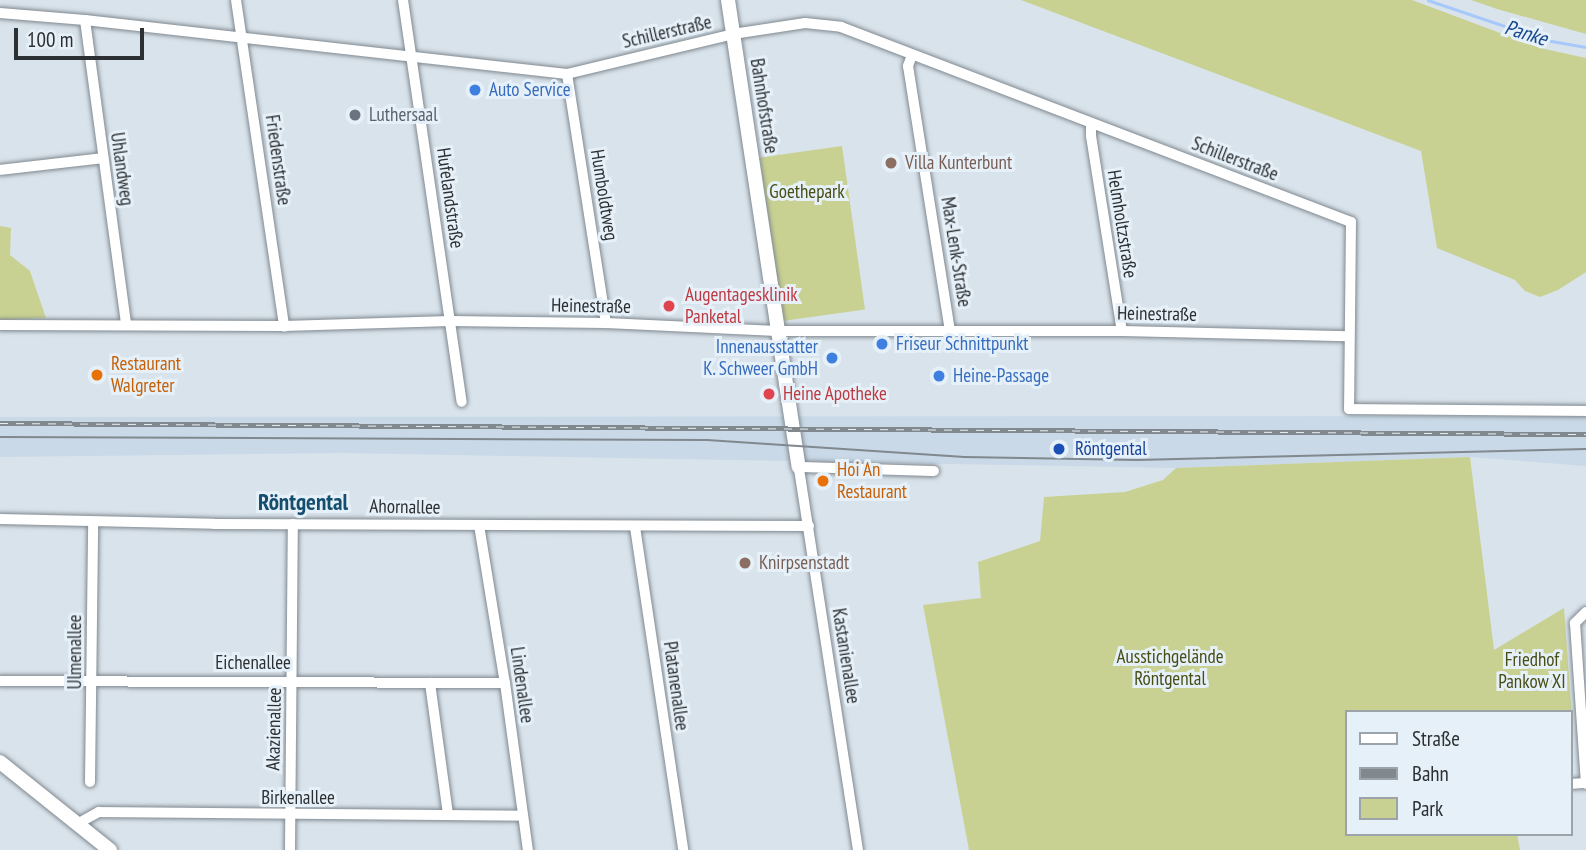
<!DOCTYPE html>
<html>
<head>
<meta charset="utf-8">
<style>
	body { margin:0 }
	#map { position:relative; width:1586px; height:850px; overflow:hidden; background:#d9e3eb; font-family:"PT Sans Narrow",sans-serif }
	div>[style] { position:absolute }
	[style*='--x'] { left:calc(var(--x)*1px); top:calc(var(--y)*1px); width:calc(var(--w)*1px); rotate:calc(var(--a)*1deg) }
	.built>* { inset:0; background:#c9d9e7 }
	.green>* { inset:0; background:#c8d191; transform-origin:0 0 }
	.stream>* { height:2.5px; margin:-1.25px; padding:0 1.25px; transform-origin:1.25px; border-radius:1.25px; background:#a7c8fb }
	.roads { filter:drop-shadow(0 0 2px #808990) drop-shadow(0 0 2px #808990) }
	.street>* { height:10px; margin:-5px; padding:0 5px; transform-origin:5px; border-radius:5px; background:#fff }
	.secondary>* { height:14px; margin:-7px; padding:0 7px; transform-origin:7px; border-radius:7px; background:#fff }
	.tram>* { height:2px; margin:-1px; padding:0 1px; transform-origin:1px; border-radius:1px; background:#81888e }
	.rail>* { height:5px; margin-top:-2.5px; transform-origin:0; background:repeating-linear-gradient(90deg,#e6f0f8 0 8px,#81888e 0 16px); box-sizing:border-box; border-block:2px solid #81888e }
	.dots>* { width:19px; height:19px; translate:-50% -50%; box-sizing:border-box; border:4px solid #e6f0f8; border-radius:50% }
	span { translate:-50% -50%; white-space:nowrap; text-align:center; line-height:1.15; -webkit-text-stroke:6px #e6f0f8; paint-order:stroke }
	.street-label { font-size:19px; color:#2c3033 }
	.shop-label { font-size:19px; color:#366cbe }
	.left { translate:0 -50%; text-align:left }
	.right { translate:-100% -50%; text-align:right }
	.worship-label { font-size:19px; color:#5b616d }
	.education-label { font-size:19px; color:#785e54 }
	.park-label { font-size:19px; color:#474d13 }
	.health-label { font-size:19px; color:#be3a42 }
	.food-label { font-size:19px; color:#c56008 }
	.transit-label { font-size:19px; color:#164399 }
	.water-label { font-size:21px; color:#164890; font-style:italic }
	.quarter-label { font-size:23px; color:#144d6e; font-weight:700 }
	.legend { position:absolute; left:1345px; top:710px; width:228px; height:126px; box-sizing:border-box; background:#e6f0f8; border:2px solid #9ca3a9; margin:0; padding:9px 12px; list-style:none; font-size:21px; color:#2c3033 }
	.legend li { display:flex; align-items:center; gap:14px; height:35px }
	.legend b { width:35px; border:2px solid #9ca3a9 }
	.scale { position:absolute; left:14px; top:28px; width:130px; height:32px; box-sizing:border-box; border:4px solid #2c3033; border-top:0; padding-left:9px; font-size:21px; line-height:24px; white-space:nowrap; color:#2c3033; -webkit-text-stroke:5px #e6f0f8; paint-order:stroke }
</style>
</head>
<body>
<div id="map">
	<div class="built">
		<div style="clip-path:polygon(1586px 416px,1586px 466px,1470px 457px,1176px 468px,342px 453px,0 457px,0 417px)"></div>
	</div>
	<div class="green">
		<div style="clip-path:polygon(1021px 0,1412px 0,1540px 48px,1586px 58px,1586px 272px,1558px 290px,1540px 297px,1525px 291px,1515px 280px,1437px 248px,1421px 151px)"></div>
		<div style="clip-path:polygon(1471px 0,1586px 0,1586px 34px,1497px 9px)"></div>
		<div style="left:842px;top:146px;width:165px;height:83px;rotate:82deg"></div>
		<div style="clip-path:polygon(0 226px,11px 228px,10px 255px,30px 271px,46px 318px,0 320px)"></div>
		<div style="clip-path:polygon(1470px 457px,1494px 650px,1564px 608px,1573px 731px,1570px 712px,1346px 712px,1346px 834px,1517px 834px,1520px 850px,969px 850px,923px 605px,981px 598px,978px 562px,1040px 541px,1044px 497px,1125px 492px,1163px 480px,1176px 468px)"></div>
	</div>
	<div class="stream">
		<div style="--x:1428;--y:0;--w:125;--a:18.7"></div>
		<div style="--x:1546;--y:40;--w:41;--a:9.9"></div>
	</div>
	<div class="roads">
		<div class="street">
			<div style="--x:236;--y:0;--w:330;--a:81.6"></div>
			<div style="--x:403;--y:0;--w:406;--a:81.7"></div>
			<div style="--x:0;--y:13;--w:85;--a:4.7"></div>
			<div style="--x:85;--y:20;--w:485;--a:6.4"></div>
			<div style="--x:567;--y:74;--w:171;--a:-13.5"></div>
			<div style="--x:733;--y:34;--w:73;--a:-8.7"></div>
			<div style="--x:805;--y:23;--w:36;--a:6"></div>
			<div style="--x:841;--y:27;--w:546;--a:20.92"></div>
			<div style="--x:1351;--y:222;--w:187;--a:90.6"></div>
			<div style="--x:1349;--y:409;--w:237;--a:0.5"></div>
			<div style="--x:85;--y:20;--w:307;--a:82.3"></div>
			<div style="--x:912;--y:55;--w:12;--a:110"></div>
			<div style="--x:908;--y:66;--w:268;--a:81"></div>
			<div style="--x:567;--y:74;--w:252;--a:81.1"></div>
			<div style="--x:1091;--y:123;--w:13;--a:90"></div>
			<div style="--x:1091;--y:136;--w:197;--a:81"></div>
			<div style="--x:0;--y:170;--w:104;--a:-6.6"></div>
			<div style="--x:0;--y:325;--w:284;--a:0.2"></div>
			<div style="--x:284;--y:326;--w:166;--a:-1.7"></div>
			<div style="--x:450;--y:321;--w:156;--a:0.7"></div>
			<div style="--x:606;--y:323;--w:171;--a:2.7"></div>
			<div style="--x:777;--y:331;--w:345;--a:0"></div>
			<div style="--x:1122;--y:331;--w:226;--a:1.3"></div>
			<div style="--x:0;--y:519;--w:214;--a:1.3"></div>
			<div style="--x:214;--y:524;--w:595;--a:0.19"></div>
			<div style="--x:479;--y:525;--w:160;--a:80.7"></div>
			<div style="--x:505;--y:683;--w:169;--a:82.2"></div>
			<div style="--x:635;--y:527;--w:327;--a:81.5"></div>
			<div style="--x:1586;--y:612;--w:16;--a:135"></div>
			<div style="--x:1575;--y:623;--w:161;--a:86.1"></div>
			<div style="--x:0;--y:681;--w:505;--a:0.23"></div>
			<div style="--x:430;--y:683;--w:132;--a:82.2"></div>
			<div style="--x:90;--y:782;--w:260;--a:-89.3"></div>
			<div style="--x:1570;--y:784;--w:16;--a:-4"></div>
			<div style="--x:77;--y:824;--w:25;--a:-29"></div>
			<div style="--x:99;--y:812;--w:424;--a:0.5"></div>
			<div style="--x:290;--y:850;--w:326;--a:-89.5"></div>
			<div style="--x:858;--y:850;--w:388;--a:-98.8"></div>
			<div style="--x:799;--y:467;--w:135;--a:1.7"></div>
		</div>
		<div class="secondary">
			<div style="--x:728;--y:0;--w:472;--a:81.4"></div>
			<div style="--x:0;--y:762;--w:141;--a:38.7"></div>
		</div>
	</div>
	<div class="tram">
		<div style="--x:0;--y:437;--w:707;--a:0.24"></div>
		<div style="--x:707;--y:440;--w:258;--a:3.8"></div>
		<div style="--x:964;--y:457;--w:173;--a:1"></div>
		<div style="--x:1137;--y:460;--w:449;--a:-1.4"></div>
	</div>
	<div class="rail">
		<div style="--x:0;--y:423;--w:1586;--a:0.4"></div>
	</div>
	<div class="dots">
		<div style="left:475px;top:90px;background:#3f7fe0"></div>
		<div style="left:355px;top:115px;background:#6b7280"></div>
		<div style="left:891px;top:163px;background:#8d6e63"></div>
		<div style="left:669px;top:306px;background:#e0444e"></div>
		<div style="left:882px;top:344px;background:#3f7fe0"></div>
		<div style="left:832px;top:358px;background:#3f7fe0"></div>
		<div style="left:97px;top:375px;background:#e8710a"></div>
		<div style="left:939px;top:376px;background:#3f7fe0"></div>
		<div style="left:769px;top:394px;background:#e0444e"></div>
		<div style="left:1059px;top:449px;background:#1a4fb4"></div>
		<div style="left:823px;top:481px;background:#e8710a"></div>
		<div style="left:745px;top:563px;background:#8d6e63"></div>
	</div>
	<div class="street-label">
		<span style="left:667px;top:32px;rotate:-13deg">Schillerstraße</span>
		<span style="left:764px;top:106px;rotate:81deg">Bahnhofstraße</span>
		<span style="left:1235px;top:159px;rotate:21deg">Schillerstraße</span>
		<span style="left:278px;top:160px;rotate:82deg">Friedenstraße</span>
		<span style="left:122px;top:169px;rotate:82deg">Uhlandweg</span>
		<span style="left:604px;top:195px;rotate:81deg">Humboldtweg</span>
		<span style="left:450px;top:198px;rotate:82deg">Hufelandstraße</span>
		<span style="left:1122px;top:224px;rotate:81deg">Helmholtzstraße</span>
		<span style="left:956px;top:252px;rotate:81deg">Max-Lenk-Straße</span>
		<span style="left:591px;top:306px;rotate:1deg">Heinestraße</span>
		<span style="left:1157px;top:314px;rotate:1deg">Heinestraße</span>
		<span style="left:405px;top:507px;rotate:1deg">Ahornallee</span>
		<span style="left:75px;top:652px;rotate:-90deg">Ulmenallee</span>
		<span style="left:846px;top:656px;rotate:81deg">Kastanienallee</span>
		<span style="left:253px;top:663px">Eichenallee</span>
		<span style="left:522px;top:685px;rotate:82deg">Lindenallee</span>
		<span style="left:676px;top:686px;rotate:82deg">Platanenallee</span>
		<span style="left:274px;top:729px;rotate:-89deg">Akazienallee</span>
		<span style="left:298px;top:798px">Birkenallee</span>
	</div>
	<div class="shop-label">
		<span class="left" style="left:489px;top:90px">Auto Service</span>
		<span class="left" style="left:896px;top:344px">Friseur Schnittpunkt</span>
		<span class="right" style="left:818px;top:358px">Innenausstatter<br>K. Schweer GmbH</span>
		<span class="left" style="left:953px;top:376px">Heine-Passage</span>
	</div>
	<div class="worship-label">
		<span class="left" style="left:369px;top:115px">Luthersaal</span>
	</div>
	<div class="education-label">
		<span class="left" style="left:905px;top:163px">Villa Kunterbunt</span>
		<span class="left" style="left:759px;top:563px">Knirpsenstadt</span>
	</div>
	<div class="park-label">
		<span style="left:807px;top:192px">Goethepark</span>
		<span style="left:1170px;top:668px">Ausstichgelände<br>Röntgental</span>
		<span style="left:1532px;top:671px">Friedhof<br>Pankow XI</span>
	</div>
	<div class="health-label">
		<span class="left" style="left:685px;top:306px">Augentagesklinik<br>Panketal</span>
		<span class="left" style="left:783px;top:394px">Heine Apotheke</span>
	</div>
	<div class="food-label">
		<span class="left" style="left:111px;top:375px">Restaurant<br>Walgreter</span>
		<span class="left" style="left:837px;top:481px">Hoi An<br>Restaurant</span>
	</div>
	<div class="transit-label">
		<span class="left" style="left:1075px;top:449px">Röntgental</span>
	</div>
	<div class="water-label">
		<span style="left:1526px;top:33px;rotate:17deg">Panke</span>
	</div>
	<div class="quarter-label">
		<span style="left:303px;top:502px">Röntgental</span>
	</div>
	<ul class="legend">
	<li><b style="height:9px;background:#fff"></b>Straße</li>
	<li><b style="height:9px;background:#81888e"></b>Bahn</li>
	<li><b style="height:19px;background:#c8d191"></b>Park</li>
	</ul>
	<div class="scale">100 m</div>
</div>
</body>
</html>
